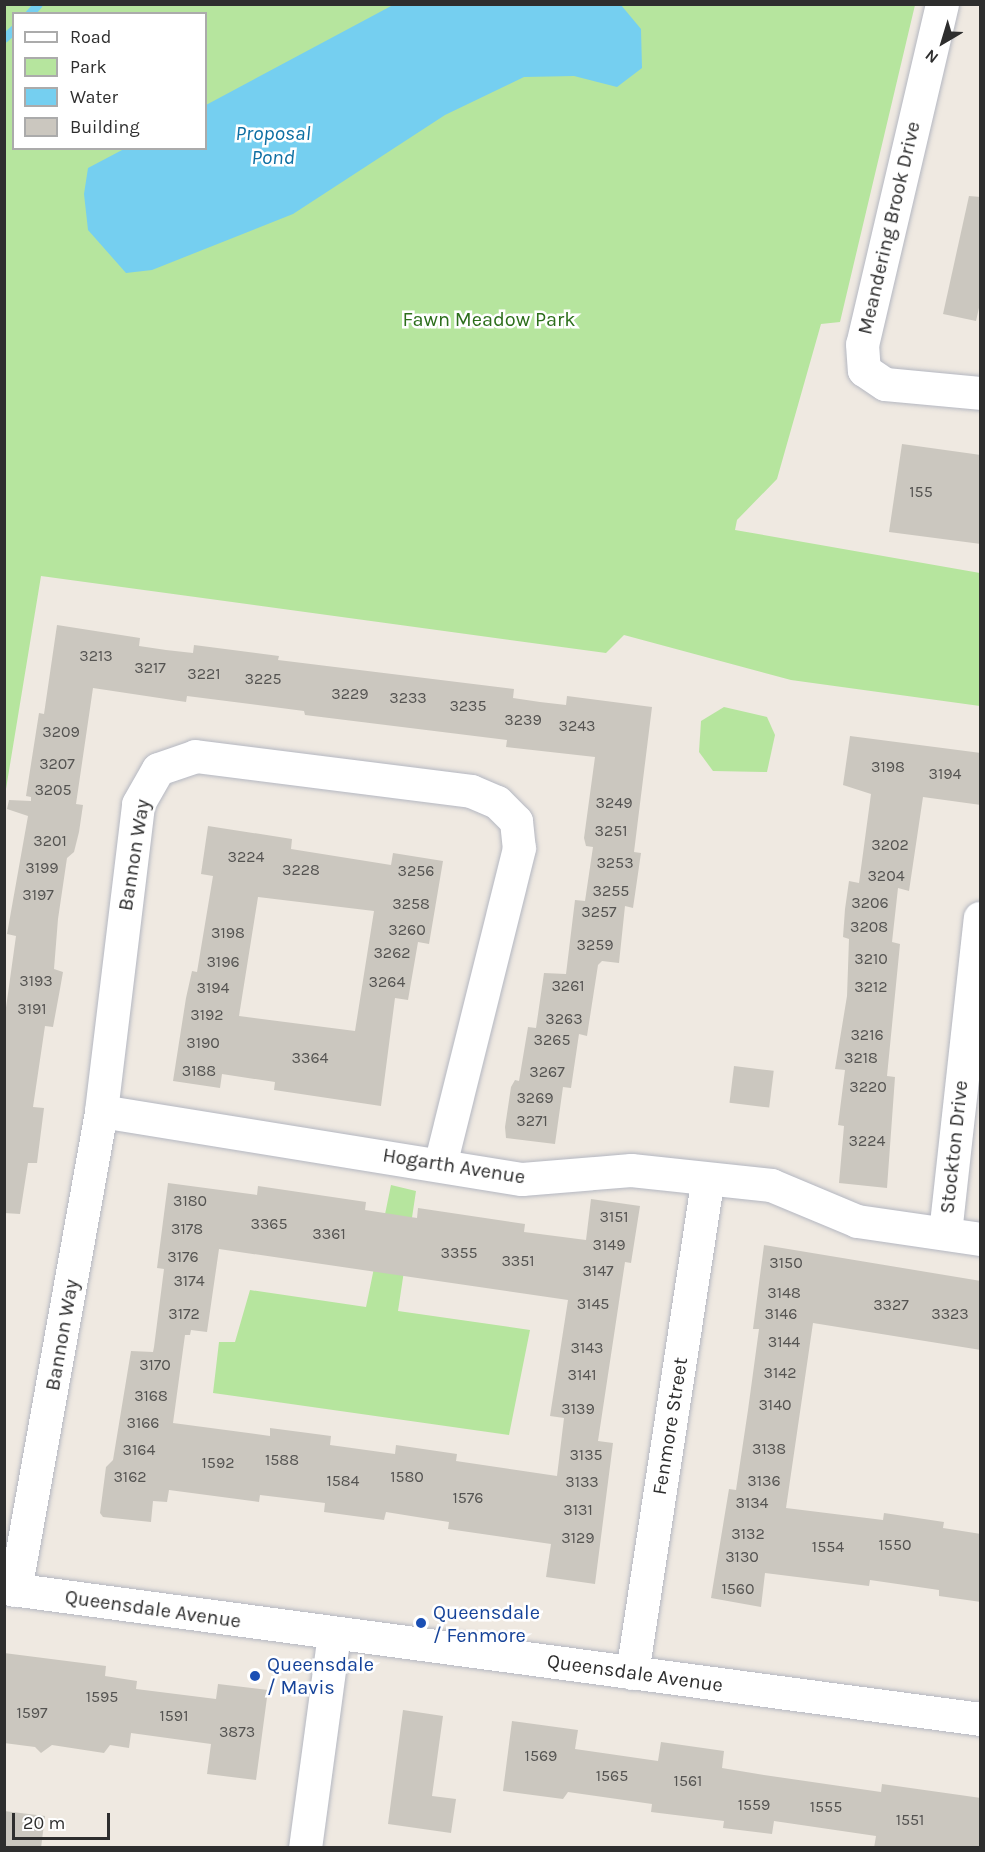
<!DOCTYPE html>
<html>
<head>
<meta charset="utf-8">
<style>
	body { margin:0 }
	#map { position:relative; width:985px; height:1852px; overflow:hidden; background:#efe9e1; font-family:Karla,sans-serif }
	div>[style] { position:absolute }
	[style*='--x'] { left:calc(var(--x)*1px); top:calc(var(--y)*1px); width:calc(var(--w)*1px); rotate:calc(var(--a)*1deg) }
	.green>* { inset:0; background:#b6e59e }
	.water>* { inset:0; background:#75cff0 }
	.stream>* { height:9px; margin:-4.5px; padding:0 4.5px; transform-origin:4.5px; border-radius:4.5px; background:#75cff0 }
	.building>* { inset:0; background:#cbc7bf; transform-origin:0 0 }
	.roads { filter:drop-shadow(0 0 2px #b4b7c1) drop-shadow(0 0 2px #b4b7c1) }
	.minor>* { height:33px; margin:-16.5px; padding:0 16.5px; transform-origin:16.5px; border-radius:16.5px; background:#fff }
	.dots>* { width:16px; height:16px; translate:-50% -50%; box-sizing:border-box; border:3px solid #fff; border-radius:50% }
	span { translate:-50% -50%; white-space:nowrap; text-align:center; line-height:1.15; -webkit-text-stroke:5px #fff; paint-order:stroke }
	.number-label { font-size:16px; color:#555452 }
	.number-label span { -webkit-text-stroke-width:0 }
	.street-label { font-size:20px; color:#2e2e2e }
	.park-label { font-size:20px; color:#2c6e1b }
	.transit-label { font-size:20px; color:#164399 }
	.left { translate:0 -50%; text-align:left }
	.water-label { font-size:21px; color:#0d6fa3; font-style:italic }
	.frame { position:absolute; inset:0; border:6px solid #2e2e2e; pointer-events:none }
	.legend { position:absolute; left:12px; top:12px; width:195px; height:138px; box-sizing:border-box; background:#fff; border:2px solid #ababab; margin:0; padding:8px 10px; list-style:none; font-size:18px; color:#2e2e2e }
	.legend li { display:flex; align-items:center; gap:12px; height:30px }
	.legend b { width:30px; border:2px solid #ababab }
	.north { position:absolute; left:913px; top:12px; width:60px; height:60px; -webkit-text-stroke:4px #fff; paint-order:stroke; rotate:218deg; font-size:16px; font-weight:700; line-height:24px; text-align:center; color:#2e2e2e }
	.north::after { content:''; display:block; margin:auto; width:21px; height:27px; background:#2e2e2e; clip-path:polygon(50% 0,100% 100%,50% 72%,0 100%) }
	.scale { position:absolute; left:12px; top:1813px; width:98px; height:27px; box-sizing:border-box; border:3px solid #2e2e2e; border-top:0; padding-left:8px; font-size:18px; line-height:21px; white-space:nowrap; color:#2e2e2e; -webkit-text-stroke:4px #fff; paint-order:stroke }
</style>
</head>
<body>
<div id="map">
	<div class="green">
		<div style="clip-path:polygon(evenodd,5px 5px,915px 5px,840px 322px,821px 324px,777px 479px,737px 520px,735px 530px,980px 573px,980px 706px,791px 680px,624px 635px,606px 653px,41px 576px,5px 795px,5px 5px,14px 14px,206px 14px,206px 148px,14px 148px,14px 14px)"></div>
		<div style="clip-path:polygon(724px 707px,767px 717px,775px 735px,767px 772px,713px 771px,699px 752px,701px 721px)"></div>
		<div style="clip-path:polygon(391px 1185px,416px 1191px,398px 1311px,530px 1330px,509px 1435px,213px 1393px,219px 1342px,235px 1342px,250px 1290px,366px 1307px)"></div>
	</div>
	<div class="water">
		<div style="clip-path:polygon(393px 5px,621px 5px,641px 29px,642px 68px,617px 87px,574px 76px,524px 77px,445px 115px,293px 214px,152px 270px,126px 273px,88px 230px,84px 194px,88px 168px,124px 149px,206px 148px,206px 105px)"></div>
	</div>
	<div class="stream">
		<div style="--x:29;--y:14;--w:13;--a:-48"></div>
		<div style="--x:4;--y:38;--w:13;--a:-42"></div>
	</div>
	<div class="building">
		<div style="clip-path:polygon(969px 196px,981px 197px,981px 299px,976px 321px,943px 314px)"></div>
		<div style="clip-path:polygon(902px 444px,981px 455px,981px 544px,889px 532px)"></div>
		<div style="clip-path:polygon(57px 625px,140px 638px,139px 646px,166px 650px,193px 653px,194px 645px,279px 656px,278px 660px,514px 689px,513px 698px,540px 702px,566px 705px,567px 696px,652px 707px,634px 852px,641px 853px,633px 908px,625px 906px,619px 963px,602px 961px,598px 965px,587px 1036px,579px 1034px,571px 1088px,563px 1087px,555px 1144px,506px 1138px,505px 1127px,511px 1087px,515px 1080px,519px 1081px,528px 1027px,536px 1028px,544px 973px,566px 974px,575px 900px,585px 901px,593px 847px,586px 846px,584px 838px,595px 757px,506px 747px,507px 740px,305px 715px,304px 711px,187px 696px,186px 702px,93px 688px,76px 804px,83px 805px,79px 832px,74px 852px,67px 858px,58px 919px,54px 969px,63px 972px,60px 989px,53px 1027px,45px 1026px,33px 1107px,44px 1108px,37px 1163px,28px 1163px,20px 1214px,4px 1213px,4px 1022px,16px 936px,7px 934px,28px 816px,7px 809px,9px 800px,31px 801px,31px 797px,26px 796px,39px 713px,44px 714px)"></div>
		<div style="clip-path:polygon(850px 736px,981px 753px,981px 805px,923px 797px,909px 891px,898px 888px,892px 942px,900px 944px,887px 1076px,895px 1077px,887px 1188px,839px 1183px,844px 1126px,838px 1125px,845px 1070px,835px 1069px,847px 996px,849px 939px,843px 937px,845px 909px,849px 881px,859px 883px,871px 794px,843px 785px)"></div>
		<div style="clip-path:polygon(evenodd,208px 826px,292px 839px,291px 849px,391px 865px,393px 853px,443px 861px,429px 944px,418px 942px,408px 1000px,395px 998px,381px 1106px,274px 1090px,275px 1082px,222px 1074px,220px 1088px,173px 1081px,186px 998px,192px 971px,197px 972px,213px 876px,201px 874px,208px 826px,258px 897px,374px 911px,355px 1031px,239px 1016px,258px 897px)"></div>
		<div style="left:734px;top:1066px;width:40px;height:37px;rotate:7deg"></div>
		<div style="clip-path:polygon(evenodd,168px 1183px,257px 1195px,258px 1186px,366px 1202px,365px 1210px,417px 1218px,418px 1208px,525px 1224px,524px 1232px,586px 1240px,591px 1199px,640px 1206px,631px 1263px,625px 1262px,598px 1441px,613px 1443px,595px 1584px,546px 1577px,551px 1544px,448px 1529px,449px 1522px,417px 1517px,386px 1512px,384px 1520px,324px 1512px,325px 1503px,293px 1499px,260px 1495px,259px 1502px,169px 1490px,167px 1502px,153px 1501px,151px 1522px,103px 1517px,100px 1513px,106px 1467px,113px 1460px,131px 1351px,153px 1352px,154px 1347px,164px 1269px,157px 1268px,168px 1183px,219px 1249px,568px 1300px,550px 1416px,564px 1418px,557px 1476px,456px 1461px,457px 1454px,396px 1445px,395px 1454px,330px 1445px,331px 1436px,270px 1428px,270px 1436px,173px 1423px,185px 1335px,190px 1335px,191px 1330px,207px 1332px,219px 1249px)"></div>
		<div style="clip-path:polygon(764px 1245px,981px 1281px,981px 1350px,813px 1323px,786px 1508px,883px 1520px,884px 1513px,944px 1522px,943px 1528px,981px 1534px,981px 1602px,939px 1596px,939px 1590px,870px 1580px,869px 1586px,765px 1573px,761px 1607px,711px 1598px,729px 1489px,736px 1490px,748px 1410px,759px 1329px,753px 1329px)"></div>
		<div style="clip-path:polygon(4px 1653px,106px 1666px,105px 1676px,137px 1681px,136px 1689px,216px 1699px,218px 1684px,268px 1690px,256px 1780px,207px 1774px,211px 1744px,131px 1733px,129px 1748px,110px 1745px,104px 1753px,52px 1745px,41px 1753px,35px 1747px,4px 1743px)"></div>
		<div style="clip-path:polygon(403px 1710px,443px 1716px,432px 1796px,456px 1799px,451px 1833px,388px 1824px)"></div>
		<div style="clip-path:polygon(512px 1721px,578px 1730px,575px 1749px,658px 1761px,661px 1742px,724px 1751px,722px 1768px,764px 1775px,881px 1792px,882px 1784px,981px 1798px,981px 1848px,874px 1848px,876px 1836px,774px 1821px,772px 1834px,723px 1828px,724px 1821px,651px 1812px,652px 1804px,568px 1792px,563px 1799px,503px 1791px)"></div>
		<div style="clip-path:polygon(4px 1811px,45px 1816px,41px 1848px,4px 1848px)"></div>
	</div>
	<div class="roads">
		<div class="minor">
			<div style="--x:942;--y:4;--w:349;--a:103.2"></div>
			<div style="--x:862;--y:344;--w:26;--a:86"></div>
			<div style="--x:864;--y:370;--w:25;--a:34"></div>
			<div style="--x:885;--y:384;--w:95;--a:5.4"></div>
			<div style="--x:101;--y:1111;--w:426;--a:9.2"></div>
			<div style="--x:522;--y:1179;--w:109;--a:-4.7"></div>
			<div style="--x:631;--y:1170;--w:141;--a:6.1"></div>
			<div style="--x:771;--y:1185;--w:93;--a:22.7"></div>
			<div style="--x:857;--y:1221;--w:124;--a:8.3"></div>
			<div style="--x:945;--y:1233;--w:317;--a:-83.7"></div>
			<div style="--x:4;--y:1588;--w:985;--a:7.64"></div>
			<div style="--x:15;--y:1590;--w:487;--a:-79.8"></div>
			<div style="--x:101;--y:1111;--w:309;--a:-83.1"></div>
			<div style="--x:138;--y:804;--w:40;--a:-60.3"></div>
			<div style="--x:158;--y:769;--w:39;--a:-19"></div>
			<div style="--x:195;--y:756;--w:278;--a:7.2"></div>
			<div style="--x:471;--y:791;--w:28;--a:23"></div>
			<div style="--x:497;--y:802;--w:27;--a:45"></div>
			<div style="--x:516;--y:821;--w:27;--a:84"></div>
			<div style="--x:519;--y:848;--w:326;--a:104"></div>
			<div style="--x:632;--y:1673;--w:500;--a:-81.3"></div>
			<div style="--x:305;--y:1848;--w:217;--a:-82.3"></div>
		</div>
	</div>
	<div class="dots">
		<div style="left:421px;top:1623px;background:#1a4fb4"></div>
		<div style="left:255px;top:1676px;background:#1a4fb4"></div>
	</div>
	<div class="number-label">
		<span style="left:921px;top:492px">155</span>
		<span style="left:96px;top:656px">3213</span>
		<span style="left:150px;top:668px">3217</span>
		<span style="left:204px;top:674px">3221</span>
		<span style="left:263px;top:679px">3225</span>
		<span style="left:350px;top:694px">3229</span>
		<span style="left:408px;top:698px">3233</span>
		<span style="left:468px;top:706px">3235</span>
		<span style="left:523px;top:720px">3239</span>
		<span style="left:577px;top:726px">3243</span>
		<span style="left:61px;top:732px">3209</span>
		<span style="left:57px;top:764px">3207</span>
		<span style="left:888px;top:767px">3198</span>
		<span style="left:945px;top:774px">3194</span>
		<span style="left:53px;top:790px">3205</span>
		<span style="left:614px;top:803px">3249</span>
		<span style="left:611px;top:831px">3251</span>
		<span style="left:50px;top:841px">3201</span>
		<span style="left:890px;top:845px">3202</span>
		<span style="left:246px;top:857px">3224</span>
		<span style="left:615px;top:863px">3253</span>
		<span style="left:42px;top:868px">3199</span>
		<span style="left:301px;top:870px">3228</span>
		<span style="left:416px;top:871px">3256</span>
		<span style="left:886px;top:876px">3204</span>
		<span style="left:611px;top:891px">3255</span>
		<span style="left:38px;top:895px">3197</span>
		<span style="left:870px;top:903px">3206</span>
		<span style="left:411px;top:904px">3258</span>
		<span style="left:599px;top:912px">3257</span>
		<span style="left:869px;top:927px">3208</span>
		<span style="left:407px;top:930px">3260</span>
		<span style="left:228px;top:933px">3198</span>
		<span style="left:595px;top:945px">3259</span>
		<span style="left:392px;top:953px">3262</span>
		<span style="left:871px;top:959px">3210</span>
		<span style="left:223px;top:962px">3196</span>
		<span style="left:36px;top:981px">3193</span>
		<span style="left:387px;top:982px">3264</span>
		<span style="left:568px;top:986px">3261</span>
		<span style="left:871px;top:987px">3212</span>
		<span style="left:213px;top:988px">3194</span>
		<span style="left:32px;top:1009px">3191</span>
		<span style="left:207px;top:1015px">3192</span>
		<span style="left:564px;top:1019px">3263</span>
		<span style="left:867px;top:1035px">3216</span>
		<span style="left:552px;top:1040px">3265</span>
		<span style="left:203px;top:1043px">3190</span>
		<span style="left:310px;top:1058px">3364</span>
		<span style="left:861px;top:1058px">3218</span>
		<span style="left:199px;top:1071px">3188</span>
		<span style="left:547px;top:1072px">3267</span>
		<span style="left:868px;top:1087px">3220</span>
		<span style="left:535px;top:1098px">3269</span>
		<span style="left:532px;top:1121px">3271</span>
		<span style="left:867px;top:1141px">3224</span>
		<span style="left:190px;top:1201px">3180</span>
		<span style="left:614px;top:1217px">3151</span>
		<span style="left:269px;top:1224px">3365</span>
		<span style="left:187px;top:1229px">3178</span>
		<span style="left:329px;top:1234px">3361</span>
		<span style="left:609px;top:1245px">3149</span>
		<span style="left:459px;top:1253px">3355</span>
		<span style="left:183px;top:1257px">3176</span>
		<span style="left:518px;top:1261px">3351</span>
		<span style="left:786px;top:1263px">3150</span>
		<span style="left:598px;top:1271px">3147</span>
		<span style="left:189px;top:1281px">3174</span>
		<span style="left:784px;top:1293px">3148</span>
		<span style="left:593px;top:1304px">3145</span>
		<span style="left:891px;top:1305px">3327</span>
		<span style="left:184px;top:1314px">3172</span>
		<span style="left:781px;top:1314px">3146</span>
		<span style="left:950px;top:1314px">3323</span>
		<span style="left:784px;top:1342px">3144</span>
		<span style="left:587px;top:1348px">3143</span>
		<span style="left:155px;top:1365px">3170</span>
		<span style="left:780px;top:1373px">3142</span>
		<span style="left:582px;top:1375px">3141</span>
		<span style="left:151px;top:1396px">3168</span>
		<span style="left:775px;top:1405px">3140</span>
		<span style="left:578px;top:1409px">3139</span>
		<span style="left:143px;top:1423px">3166</span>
		<span style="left:769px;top:1449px">3138</span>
		<span style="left:139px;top:1450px">3164</span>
		<span style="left:586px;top:1455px">3135</span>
		<span style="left:282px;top:1460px">1588</span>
		<span style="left:218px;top:1463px">1592</span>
		<span style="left:130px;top:1477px">3162</span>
		<span style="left:407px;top:1477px">1580</span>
		<span style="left:343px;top:1481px">1584</span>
		<span style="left:764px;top:1481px">3136</span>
		<span style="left:582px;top:1482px">3133</span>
		<span style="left:468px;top:1498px">1576</span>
		<span style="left:752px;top:1503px">3134</span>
		<span style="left:578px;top:1510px">3131</span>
		<span style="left:748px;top:1534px">3132</span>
		<span style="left:578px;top:1538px">3129</span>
		<span style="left:895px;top:1545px">1550</span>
		<span style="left:828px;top:1547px">1554</span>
		<span style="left:742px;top:1557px">3130</span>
		<span style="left:738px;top:1589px">1560</span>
		<span style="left:102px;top:1697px">1595</span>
		<span style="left:32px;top:1713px">1597</span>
		<span style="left:174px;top:1716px">1591</span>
		<span style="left:237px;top:1732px">3873</span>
		<span style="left:541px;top:1756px">1569</span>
		<span style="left:612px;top:1776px">1565</span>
		<span style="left:688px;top:1781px">1561</span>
		<span style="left:754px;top:1805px">1559</span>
		<span style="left:826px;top:1807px">1555</span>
		<span style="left:910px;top:1820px">1551</span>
	</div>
	<div class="street-label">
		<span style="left:889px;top:228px;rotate:-77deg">Meandering Brook Drive</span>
		<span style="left:134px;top:855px;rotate:-81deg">Bannon Way</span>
		<span style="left:954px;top:1147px;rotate:-84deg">Stockton Drive</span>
		<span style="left:454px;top:1166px;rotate:9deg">Hogarth Avenue</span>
		<span style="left:62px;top:1335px;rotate:-80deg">Bannon Way</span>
		<span style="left:670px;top:1426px;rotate:-81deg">Fenmore Street</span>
		<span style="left:153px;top:1609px;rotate:8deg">Queensdale Avenue</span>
		<span style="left:635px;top:1673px;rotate:8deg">Queensdale Avenue</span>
	</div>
	<div class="park-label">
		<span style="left:489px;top:319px">Fawn Meadow Park</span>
	</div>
	<div class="transit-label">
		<span class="left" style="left:433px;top:1624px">Queensdale<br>/ Fenmore</span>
		<span class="left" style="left:267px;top:1676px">Queensdale<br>/ Mavis</span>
	</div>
	<div class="water-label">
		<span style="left:273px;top:145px">Proposal<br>Pond</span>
	</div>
	<div class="frame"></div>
	<ul class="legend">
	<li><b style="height:8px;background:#fff"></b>Road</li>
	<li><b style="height:16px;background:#b6e59e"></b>Park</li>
	<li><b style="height:16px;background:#75cff0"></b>Water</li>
	<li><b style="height:16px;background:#cbc7bf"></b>Building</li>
	</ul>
	<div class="north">N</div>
	<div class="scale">20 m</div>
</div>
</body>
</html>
